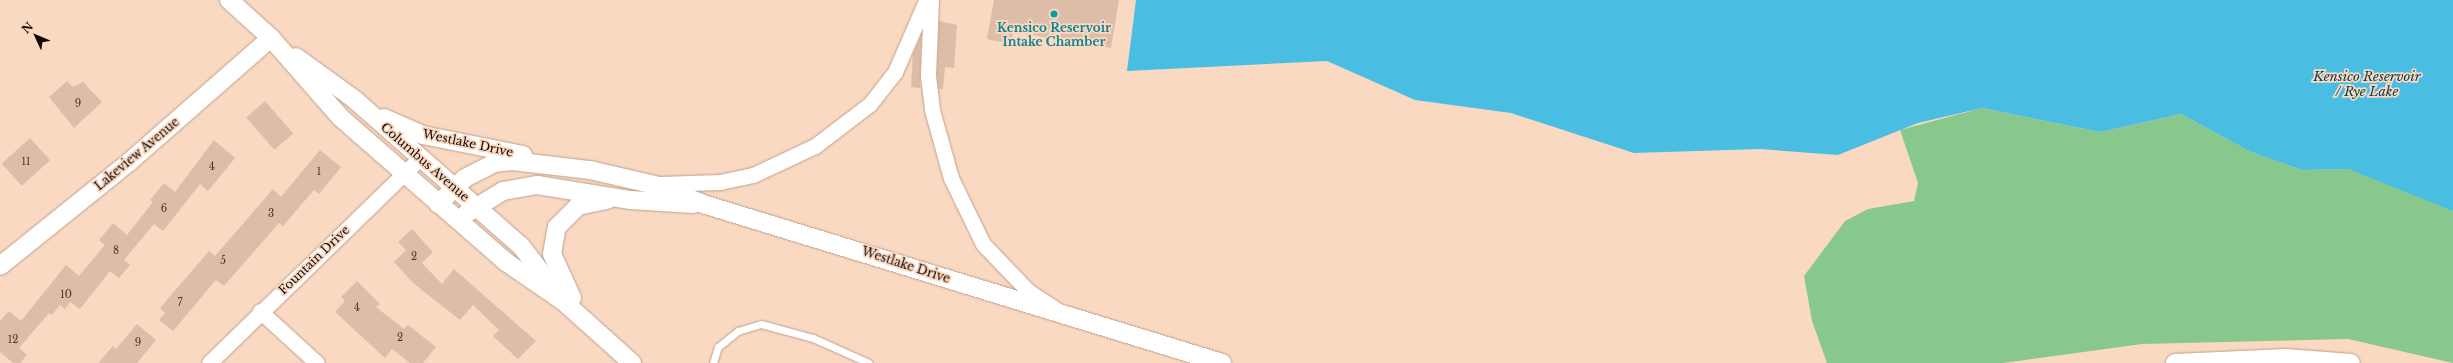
<!DOCTYPE html>
<html>
<head>
<meta charset="utf-8">
<style>
	body { margin:0 }
	#map { position:relative; width:2453px; height:363px; overflow:hidden; background:#fad9c3; font-family:"Libre Baskerville",serif }
	div>[style] { position:absolute }
	[style*='--x'] { left:calc(var(--x)*1px); top:calc(var(--y)*1px); width:calc(var(--w)*1px); rotate:calc(var(--a)*1deg) }
	.green>* { inset:0; background:#88c88c }
	.water>* { inset:0; background:#4abee2 }
	.building>* { inset:0; background:#ddbda7; transform-origin:0 0 }
	.roads { filter:drop-shadow(0 0 1px #c0a18b) drop-shadow(0 0 1px #c0a18b) }
	.service>* { height:7px; margin:-3.5px; padding:0 3.5px; transform-origin:3.5px; border-radius:3.5px; background:#fff }
	.minor>* { height:15px; margin:-7.5px; padding:0 7.5px; transform-origin:7.5px; border-radius:7.5px; background:#fff }
	.tertiary>* { height:18px; margin:-9px; padding:0 9px; transform-origin:9px; border-radius:9px; background:#fff }
	.dots>* { width:11px; height:11px; translate:-50% -50%; box-sizing:border-box; border:2px solid #fad9c3; border-radius:50% }
	span { translate:-50% -50%; white-space:nowrap; text-align:center; line-height:1.15; -webkit-text-stroke:3.5px #fad9c3; paint-order:stroke }
	.number-label { font-size:10px; color:#46362c }
	.number-label span { -webkit-text-stroke-width:0 }
	.culture-label { font-size:12px; color:#0d838f; font-weight:700 }
	.street-label { font-size:12px; color:#130903 }
	.water-label { font-size:13px; color:#063c4b; font-style:italic }
	.north { position:absolute; left:16px; top:16px; width:40px; height:40px; -webkit-text-stroke:3px #fad9c3; paint-order:stroke; rotate:314deg; font-size:11px; font-weight:700; line-height:16px; text-align:center; color:#130903 }
	.north::after { content:''; display:block; margin:auto; width:14px; height:18px; background:#130903; clip-path:polygon(50% 0,100% 100%,50% 72%,0 100%) }
</style>
</head>
<body>
<div id="map">
	<div class="green">
		<div style="clip-path:polygon(1982px 108px,2100px 132px,2181px 114px,2251px 152px,2302px 170px,2348px 169px,2445px 206px,2453px 211px,2453px 363px,2348px 339px,2142px 344px,2003px 363px,1827px 363px,1812px 321px,1804px 276px,1845px 221px,1868px 209px,1914px 201px,1918px 183px,1900px 130px)"></div>
	</div>
	<div class="water">
		<div style="clip-path:polygon(1136px 0,2453px 0,2453px 211px,2348px 169px,2302px 170px,2251px 152px,2181px 114px,2100px 132px,1982px 108px,1918px 123px,1838px 155px,1760px 149px,1634px 153px,1511px 113px,1415px 100px,1327px 61px,1127px 71px)"></div>
	</div>
	<div class="building">
		<div style="clip-path:polygon(994px 0,1119px 0,1111px 48px,1013px 32px,1011px 44px,987px 39px)"></div>
		<div style="clip-path:polygon(939px 21px,957px 25px,954px 68px,945px 67px,943px 89px,939px 89px,937px 76px)"></div>
		<div style="clip-path:polygon(921px 36px,920px 88px,911px 87px,913px 53px)"></div>
		<div style="clip-path:polygon(67px 81px,73px 87px,83px 82px,102px 102px,74px 128px,49px 97px)"></div>
		<div style="left:265px;top:101px;width:43px;height:25px;rotate:49deg"></div>
		<div style="left:30px;top:138px;width:30px;height:38px;rotate:48deg"></div>
		<div style="clip-path:polygon(214px 140px,235px 158px,208px 191px,200px 184px,163px 231px,154px 224px,124px 260px,130px 265px,119px 278px,110px 271px,80px 309px,70px 302px,65px 309px,60px 305px,52px 315px,49px 313px,19px 348px,27px 355px,20px 363px,13px 363px,0 352px,0 321px,9px 311px,21px 321px,66px 265px,79px 276px,105px 245px,99px 240px,113px 223px,127px 235px,153px 202px,150px 200px,164px 183px,175px 192px)"></div>
		<div style="clip-path:polygon(320px 150px,341px 167px,319px 194px,314px 190px,283px 226px,279px 223px,224px 286px,216px 280px,173px 331px,159px 320px,165px 313px,160px 308px,209px 251px,215px 256px,273px 189px,281px 197px)"></div>
		<div style="clip-path:polygon(412px 229px,433px 252px,422px 263px,442px 284px,454px 269px,536px 341px,518px 359px,493px 336px,499px 330px,473px 305px,460px 320px,413px 283px,394px 262px,406px 250px,398px 242px)"></div>
		<div style="clip-path:polygon(357px 281px,380px 304px,376px 307px,404px 329px,408px 325px,436px 347px,423px 363px,410px 363px,392px 349px,385px 358px,335px 312px,345px 301px,341px 297px)"></div>
		<div style="clip-path:polygon(137px 324px,156px 340px,137px 363px,98px 363px,113px 346px,116px 349px)"></div>
	</div>
	<div class="roads">
		<div class="service">
			<div style="--x:713;--y:363;--w:17;--a:-73"></div>
			<div style="--x:718;--y:347;--w:26;--a:-39"></div>
			<div style="--x:738;--y:331;--w:24;--a:-17"></div>
			<div style="--x:761;--y:324;--w:54;--a:15.1"></div>
			<div style="--x:813;--y:338;--w:61;--a:24.1"></div>
		</div>
		<div class="minor">
			<div style="--x:931;--y:0;--w:76;--a:92.3"></div>
			<div style="--x:928;--y:76;--w:34;--a:83"></div>
			<div style="--x:932;--y:110;--w:71;--a:74.4"></div>
			<div style="--x:951;--y:178;--w:73;--a:64.1"></div>
			<div style="--x:983;--y:244;--w:65;--a:46.2"></div>
			<div style="--x:1028;--y:291;--w:33;--a:33"></div>
			<div style="--x:660;--y:184;--w:60;--a:-1.9"></div>
			<div style="--x:720;--y:182;--w:34;--a:-12"></div>
			<div style="--x:753;--y:175;--w:68;--a:-25.1"></div>
			<div style="--x:815;--y:146;--w:69;--a:-37.4"></div>
			<div style="--x:870;--y:104;--w:41;--a:-52"></div>
			<div style="--x:895;--y:72;--w:75;--a:-66.5"></div>
			<div style="--x:260;--y:311;--w:77;--a:42.4"></div>
			<div style="--x:209;--y:363;--w:294;--a:-44.2"></div>
		</div>
		<div class="tertiary">
			<div style="--x:229;--y:0;--w:57;--a:42.1"></div>
			<div style="--x:271;--y:38;--w:106;--a:48.8"></div>
			<div style="--x:341;--y:118;--w:219;--a:41.1"></div>
			<div style="--x:506;--y:262;--w:69;--a:34.4"></div>
			<div style="--x:563;--y:301;--w:93;--a:41.9"></div>
			<div style="--x:296;--y:57;--w:72;--a:35.9"></div>
			<div style="--x:354;--y:99;--w:222;--a:41.4"></div>
			<div style="--x:521;--y:246;--w:54;--a:52.5"></div>
			<div style="--x:384;--y:118;--w:43;--a:23.6"></div>
			<div style="--x:423;--y:135;--w:102;--a:11.3"></div>
			<div style="--x:438;--y:204;--w:37;--a:-44"></div>
			<div style="--x:465;--y:178;--w:33;--a:-27"></div>
			<div style="--x:494;--y:163;--w:18;--a:-6"></div>
			<div style="--x:512;--y:161;--w:79;--a:6.6"></div>
			<div style="--x:590;--y:170;--w:71;--a:13.1"></div>
			<div style="--x:659;--y:186;--w:48;--a:22.2"></div>
			<div style="--x:703;--y:204;--w:543;--a:17.03"></div>
			<div style="--x:467;--y:213;--w:42;--a:-31.4"></div>
			<div style="--x:503;--y:191;--w:35;--a:-10"></div>
			<div style="--x:537;--y:185;--w:95;--a:9.1"></div>
			<div style="--x:631;--y:200;--w:62;--a:3.7"></div>
			<div style="--x:0;--y:266;--w:164;--a:-38.8"></div>
			<div style="--x:128;--y:163;--w:190;--a:-41.2"></div>
			<div style="--x:572;--y:298;--w:48;--a:-114.4"></div>
			<div style="--x:552;--y:254;--w:27;--a:-80"></div>
			<div style="--x:557;--y:227;--w:30;--a:-45"></div>
			<div style="--x:578;--y:206;--w:30;--a:-12"></div>
			<div style="--x:2175;--y:363;--w:111;--a:-2.6"></div>
			<div style="--x:2286;--y:358;--w:65;--a:4.4"></div>
		</div>
	</div>
	<div class="dots">
		<div style="left:1054px;top:14px;background:#0f9aa8"></div>
	</div>
	<div class="number-label">
		<span style="left:78px;top:104px">9</span>
		<span style="left:26px;top:162px">11</span>
		<span style="left:212px;top:167px">4</span>
		<span style="left:319px;top:172px">1</span>
		<span style="left:164px;top:209px">6</span>
		<span style="left:271px;top:214px">3</span>
		<span style="left:116px;top:251px">8</span>
		<span style="left:414px;top:257px">2</span>
		<span style="left:223px;top:261px">5</span>
		<span style="left:66px;top:295px">10</span>
		<span style="left:180px;top:303px">7</span>
		<span style="left:357px;top:308px">4</span>
		<span style="left:400px;top:338px">2</span>
		<span style="left:13px;top:340px">12</span>
		<span style="left:138px;top:343px">9</span>
	</div>
	<div class="culture-label">
		<span style="left:1054px;top:35px">Kensico Reservoir<br>Intake Chamber</span>
	</div>
	<div class="street-label">
		<span style="left:468px;top:143px;rotate:12deg">Westlake Drive</span>
		<span style="left:137px;top:154px;rotate:-40deg">Lakeview Avenue</span>
		<span style="left:425px;top:162px;rotate:41deg">Columbus Avenue</span>
		<span style="left:314px;top:260px;rotate:-44deg">Fountain Drive</span>
		<span style="left:906px;top:265px;rotate:18deg">Westlake Drive</span>
	</div>
	<div class="water-label">
		<span style="left:2367px;top:85px">Kensico Reservoir<br>/ Rye Lake</span>
	</div>
	<div class="north">N</div>
</div>
</body>
</html>
